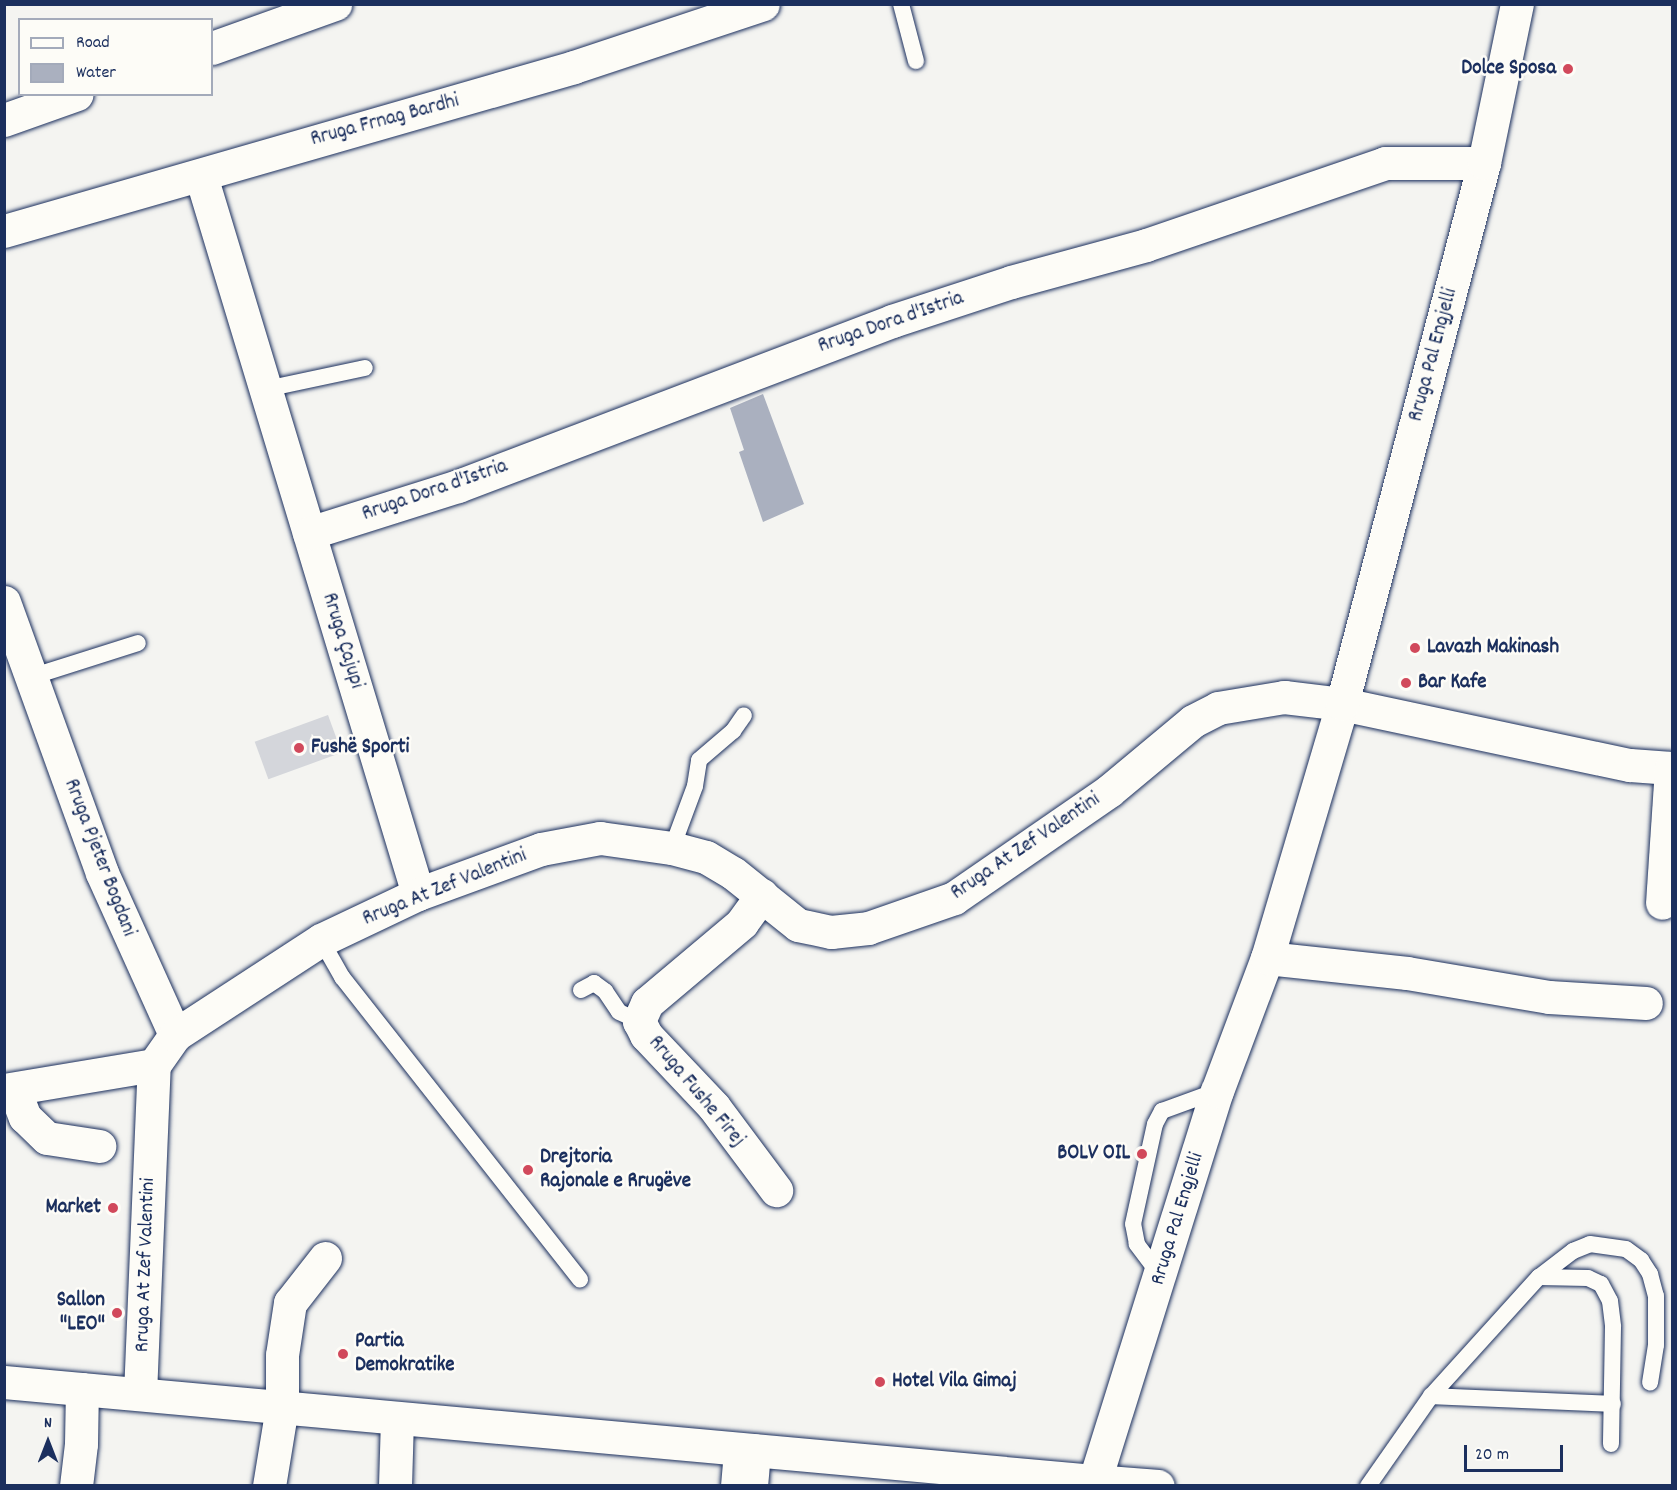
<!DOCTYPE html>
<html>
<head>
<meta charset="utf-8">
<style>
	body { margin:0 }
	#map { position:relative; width:1677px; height:1490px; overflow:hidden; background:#f4f4f1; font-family:Dekko,sans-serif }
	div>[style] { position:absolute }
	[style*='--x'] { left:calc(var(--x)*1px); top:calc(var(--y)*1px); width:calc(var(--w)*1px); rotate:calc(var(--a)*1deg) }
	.green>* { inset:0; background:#d4d6db; transform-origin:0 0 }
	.water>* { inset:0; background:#aab0bf }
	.roads { filter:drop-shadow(0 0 2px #1b2f5e) drop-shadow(0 0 2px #1b2f5e) }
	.service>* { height:16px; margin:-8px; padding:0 8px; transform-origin:8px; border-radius:8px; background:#fdfcf7 }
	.minor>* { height:33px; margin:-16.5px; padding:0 16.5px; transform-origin:16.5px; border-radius:16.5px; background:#fdfcf7 }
	.tertiary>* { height:33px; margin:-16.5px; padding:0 16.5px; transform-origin:16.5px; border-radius:16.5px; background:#fdfcf7 }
	.secondary>* { height:33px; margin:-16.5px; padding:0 16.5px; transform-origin:16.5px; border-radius:16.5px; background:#fdfcf7 }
	.dots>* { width:16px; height:16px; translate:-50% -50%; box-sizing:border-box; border:3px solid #fdfcf7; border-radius:50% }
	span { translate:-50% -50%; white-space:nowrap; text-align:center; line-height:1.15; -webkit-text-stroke:5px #fdfcf7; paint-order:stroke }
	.poi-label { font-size:21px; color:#1b2f5e; font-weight:700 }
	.right { translate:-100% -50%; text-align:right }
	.left { translate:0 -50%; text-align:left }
	.street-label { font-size:21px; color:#1b2f5e }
	.frame { position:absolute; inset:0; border:6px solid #1b2f5e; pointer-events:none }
	.legend { position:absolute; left:18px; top:18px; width:195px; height:78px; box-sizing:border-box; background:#fdfcf7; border:2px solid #a3aaba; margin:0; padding:8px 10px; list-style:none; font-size:18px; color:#1b2f5e }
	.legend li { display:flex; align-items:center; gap:12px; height:30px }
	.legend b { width:30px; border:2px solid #a3aaba }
	.north { position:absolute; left:18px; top:1412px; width:60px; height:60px; -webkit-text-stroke:4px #fdfcf7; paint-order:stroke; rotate:0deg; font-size:16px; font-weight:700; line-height:24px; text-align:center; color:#1b2f5e }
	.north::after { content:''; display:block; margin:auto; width:21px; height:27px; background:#1b2f5e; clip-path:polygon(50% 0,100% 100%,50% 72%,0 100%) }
	.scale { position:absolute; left:1464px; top:1445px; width:99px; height:27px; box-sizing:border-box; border:3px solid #1b2f5e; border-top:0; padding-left:8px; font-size:18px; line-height:21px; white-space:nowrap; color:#1b2f5e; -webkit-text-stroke:4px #fdfcf7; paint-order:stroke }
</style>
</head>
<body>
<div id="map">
	<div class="green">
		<div style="left:328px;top:715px;width:40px;height:78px;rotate:70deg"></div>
	</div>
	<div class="water">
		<div style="clip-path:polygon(763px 394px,804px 504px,763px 522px,739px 452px,744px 450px,730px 408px)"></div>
	</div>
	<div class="roads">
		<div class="service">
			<div style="--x:901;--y:4;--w:59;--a:75.3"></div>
			<div style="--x:266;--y:389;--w:101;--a:-12"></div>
			<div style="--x:31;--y:677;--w:112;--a:-17.6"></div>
			<div style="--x:672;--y:848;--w:66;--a:-69.6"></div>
			<div style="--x:695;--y:786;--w:26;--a:-81"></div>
			<div style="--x:699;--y:760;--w:45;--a:-40.5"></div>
			<div style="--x:733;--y:731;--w:19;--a:-55"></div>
			<div style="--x:321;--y:940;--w:43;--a:60.4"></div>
			<div style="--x:342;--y:977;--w:385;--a:51.8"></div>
			<div style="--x:581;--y:990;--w:15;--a:-28"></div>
			<div style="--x:594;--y:983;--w:14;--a:36"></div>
			<div style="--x:605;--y:991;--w:25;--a:56"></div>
			<div style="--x:619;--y:1012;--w:22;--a:24"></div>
			<div style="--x:1160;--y:1275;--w:39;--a:-127"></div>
			<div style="--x:1137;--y:1244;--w:20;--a:-101"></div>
			<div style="--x:1133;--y:1224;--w:102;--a:-77.6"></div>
			<div style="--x:1155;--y:1124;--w:15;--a:-62"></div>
			<div style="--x:1162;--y:1111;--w:59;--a:-20"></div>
			<div style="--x:1539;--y:1277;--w:49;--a:1.2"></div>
			<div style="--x:1588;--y:1278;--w:14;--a:25"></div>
			<div style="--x:1601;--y:1284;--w:19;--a:62"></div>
			<div style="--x:1610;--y:1301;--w:26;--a:83"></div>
			<div style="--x:1613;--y:1327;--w:117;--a:91"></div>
			<div style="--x:1431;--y:1396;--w:182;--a:2.5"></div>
			<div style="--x:729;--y:1486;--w:38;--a:-85"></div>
			<div style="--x:1368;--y:1486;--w:110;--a:-55"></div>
			<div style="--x:1431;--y:1396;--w:161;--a:-47.8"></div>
			<div style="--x:1539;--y:1277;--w:43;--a:-37.4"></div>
			<div style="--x:1573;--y:1251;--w:18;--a:-22"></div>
			<div style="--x:1590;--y:1244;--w:36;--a:8"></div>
			<div style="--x:1626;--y:1249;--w:19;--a:36"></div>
			<div style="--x:1641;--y:1260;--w:17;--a:57"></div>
			<div style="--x:1650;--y:1274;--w:23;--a:75"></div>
			<div style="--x:1656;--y:1296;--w:49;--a:90"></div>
			<div style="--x:1656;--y:1345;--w:38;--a:99"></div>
		</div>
		<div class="minor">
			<div style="--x:212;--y:48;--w:131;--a:-19.7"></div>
			<div style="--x:4;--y:120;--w:77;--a:-19.6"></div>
			<div style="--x:201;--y:176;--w:750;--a:73.18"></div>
			<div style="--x:4;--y:231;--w:593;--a:-16.05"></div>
			<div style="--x:574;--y:67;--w:199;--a:-18.4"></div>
			<div style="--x:309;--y:533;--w:156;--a:-17.5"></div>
			<div style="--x:458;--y:486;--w:464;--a:-20.8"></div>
			<div style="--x:892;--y:321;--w:125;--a:-18.1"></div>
			<div style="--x:1011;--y:282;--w:140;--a:-15.3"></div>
			<div style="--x:1146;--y:245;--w:253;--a:-18.9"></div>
			<div style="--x:1385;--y:163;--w:99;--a:0"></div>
			<div style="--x:4;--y:602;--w:288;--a:70.1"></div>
			<div style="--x:102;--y:873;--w:178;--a:65.7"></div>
			<div style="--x:762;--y:895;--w:34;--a:126"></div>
			<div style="--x:742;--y:923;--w:124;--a:139.9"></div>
			<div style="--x:647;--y:1003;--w:20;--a:114"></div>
			<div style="--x:639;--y:1021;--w:16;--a:63"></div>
			<div style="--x:646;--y:1035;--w:99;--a:46.6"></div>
			<div style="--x:714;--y:1107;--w:104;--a:53.2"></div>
			<div style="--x:1267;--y:958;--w:141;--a:6.1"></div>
			<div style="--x:1407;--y:973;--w:144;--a:9.6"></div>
			<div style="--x:1549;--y:997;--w:97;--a:3.5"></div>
			<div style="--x:14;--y:1089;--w:30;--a:69"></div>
			<div style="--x:25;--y:1117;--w:30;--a:44"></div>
			<div style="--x:47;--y:1138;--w:53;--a:8.7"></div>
			<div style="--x:4;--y:1090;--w:152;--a:-9.5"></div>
			<div style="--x:140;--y:1394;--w:329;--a:-87.6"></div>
			<div style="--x:154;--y:1065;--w:37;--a:-55"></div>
			<div style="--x:175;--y:1035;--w:174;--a:-33.1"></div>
			<div style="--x:321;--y:940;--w:107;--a:-25.4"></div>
			<div style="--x:418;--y:894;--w:131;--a:-20.1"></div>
			<div style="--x:541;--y:849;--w:60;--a:-10.6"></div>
			<div style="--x:600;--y:838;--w:73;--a:7.9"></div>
			<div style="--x:672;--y:848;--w:35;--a:15"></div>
			<div style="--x:706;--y:857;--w:31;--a:31"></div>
			<div style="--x:733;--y:873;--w:83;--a:38.7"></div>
			<div style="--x:798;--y:925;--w:34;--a:12"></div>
			<div style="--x:831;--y:932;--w:37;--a:-6"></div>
			<div style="--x:868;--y:928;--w:91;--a:-19.2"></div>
			<div style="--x:954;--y:898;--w:188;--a:-34.6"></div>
			<div style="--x:1109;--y:791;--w:109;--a:-39.8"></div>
			<div style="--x:1193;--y:721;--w:28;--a:-27"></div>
			<div style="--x:1218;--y:708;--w:67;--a:-9.5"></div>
			<div style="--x:1284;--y:697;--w:58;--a:6.9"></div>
			<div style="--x:1342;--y:704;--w:294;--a:12"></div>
			<div style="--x:1630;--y:765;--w:41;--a:4.2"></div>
			<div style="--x:1671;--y:768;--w:135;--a:93.8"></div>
			<div style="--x:1094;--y:1481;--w:64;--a:4.5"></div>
			<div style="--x:76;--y:1486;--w:42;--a:-83.2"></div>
			<div style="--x:81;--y:1444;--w:55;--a:-89"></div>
			<div style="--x:269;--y:1486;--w:80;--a:-80.7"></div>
			<div style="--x:282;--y:1407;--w:52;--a:-90"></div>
			<div style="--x:282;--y:1355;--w:53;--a:-81.3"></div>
			<div style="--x:290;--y:1303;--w:57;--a:-52.1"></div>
			<div style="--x:395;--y:1486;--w:68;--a:-88.3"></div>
			<div style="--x:751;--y:1486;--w:36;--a:-85"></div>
		</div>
		<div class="tertiary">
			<div style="--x:4;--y:1382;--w:1094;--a:5.19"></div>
		</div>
		<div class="secondary">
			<div style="--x:1093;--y:1486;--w:414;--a:-72.6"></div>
			<div style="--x:1217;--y:1091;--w:142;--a:-69.4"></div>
			<div style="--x:1267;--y:958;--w:265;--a:-73.5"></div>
			<div style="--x:1342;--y:704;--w:559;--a:-75.29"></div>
			<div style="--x:1484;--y:163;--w:162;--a:-78.3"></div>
		</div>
	</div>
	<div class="dots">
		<div style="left:1568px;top:69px;background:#d1495b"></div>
		<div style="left:1415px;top:648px;background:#d1495b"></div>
		<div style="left:1406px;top:683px;background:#d1495b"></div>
		<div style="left:299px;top:748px;background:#d1495b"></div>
		<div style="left:1142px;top:1154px;background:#d1495b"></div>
		<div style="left:528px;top:1170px;background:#d1495b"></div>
		<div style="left:113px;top:1208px;background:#d1495b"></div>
		<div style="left:117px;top:1313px;background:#d1495b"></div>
		<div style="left:343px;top:1354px;background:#d1495b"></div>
		<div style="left:880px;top:1382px;background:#d1495b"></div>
	</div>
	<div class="poi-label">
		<span class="right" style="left:1556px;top:69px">Dolce Sposa</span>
		<span class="left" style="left:1427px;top:648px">Lavazh Makinash</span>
		<span class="left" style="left:1418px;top:683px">Bar Kafe</span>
		<span class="left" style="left:311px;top:748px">Fushë Sporti</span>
		<span class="right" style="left:1130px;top:1154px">BOLV OIL</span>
		<span class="left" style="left:540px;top:1170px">Drejtoria<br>Rajonale e Rrugëve</span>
		<span class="right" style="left:101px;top:1208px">Market</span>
		<span class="right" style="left:105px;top:1313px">Sallon<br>"LEO"</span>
		<span class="left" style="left:355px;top:1354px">Partia<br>Demokratike</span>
		<span class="left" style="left:892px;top:1382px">Hotel Vila Gimaj</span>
	</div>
	<div class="street-label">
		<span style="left:385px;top:121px;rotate:-15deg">Rruga Frnag Bardhi</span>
		<span style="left:891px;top:323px;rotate:-19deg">Rruga Dora d'Istria</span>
		<span style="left:1434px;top:355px;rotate:-75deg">Rruga Pal Engjelli</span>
		<span style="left:435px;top:491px;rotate:-19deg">Rruga Dora d'Istria</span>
		<span style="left:342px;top:641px;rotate:73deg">Rruga Çajupi</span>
		<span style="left:1026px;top:847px;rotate:-34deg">Rruga At Zef Valentini</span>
		<span style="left:99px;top:858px;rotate:69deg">Rruga Pjeter Bogdani</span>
		<span style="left:445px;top:888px;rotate:-22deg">Rruga At Zef Valentini</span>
		<span style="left:696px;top:1092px;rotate:50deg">Rruga Fushe Firej</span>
		<span style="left:1178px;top:1219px;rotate:-73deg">Rruga Pal Engjelli</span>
		<span style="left:146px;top:1265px;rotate:-88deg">Rruga At Zef Valentini</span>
	</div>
	<div class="frame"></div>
	<ul class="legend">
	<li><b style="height:8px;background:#fdfcf7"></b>Road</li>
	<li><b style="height:16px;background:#aab0bf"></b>Water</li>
	</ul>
	<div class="north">N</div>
	<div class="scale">20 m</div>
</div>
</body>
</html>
